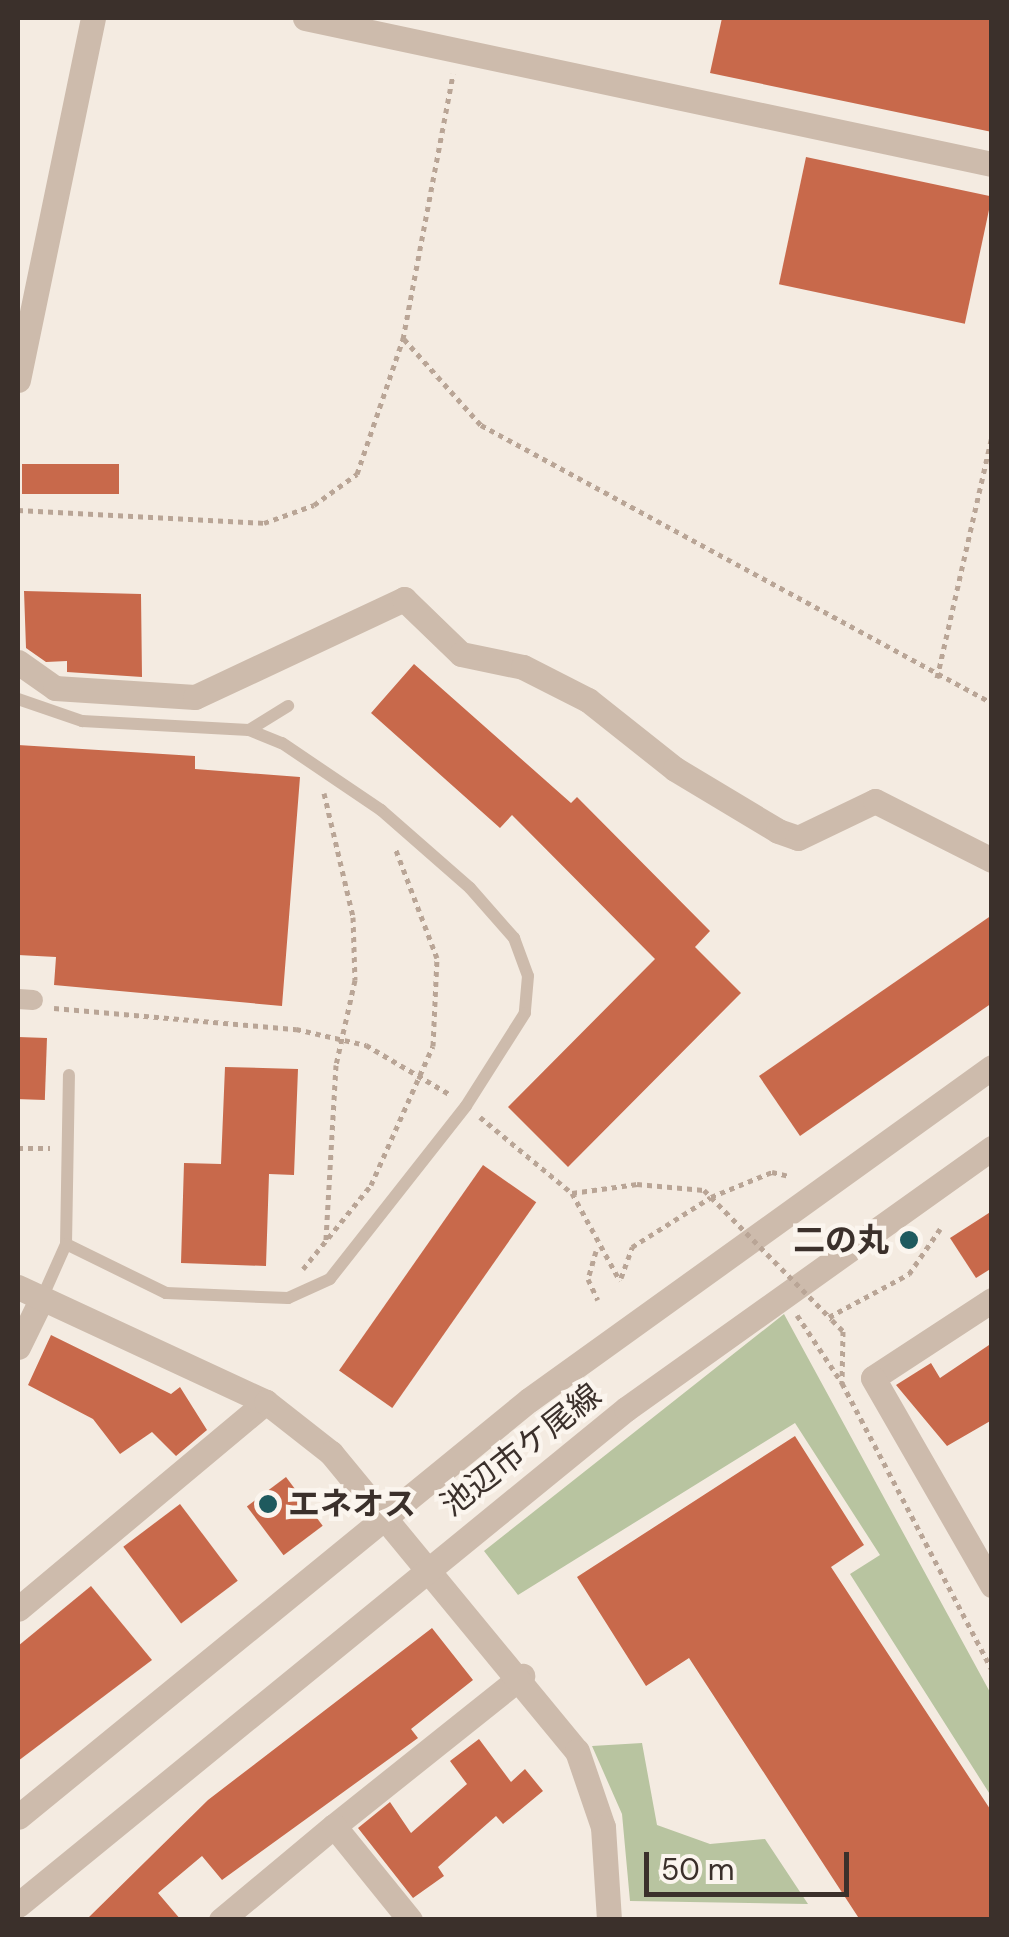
<!DOCTYPE html>
<html>
<head>
<meta charset="utf-8">
<style>
	body { margin:0 }
	#map { position:relative; width:1009px; height:1937px; overflow:hidden; background:#f4ebe1; font-family:"DM Sans","Noto Sans JP",sans-serif }
	div>[style] { position:absolute }
	[style*='--x'] { left:calc(var(--x)*1px); top:calc(var(--y)*1px); width:calc(var(--w)*1px); rotate:calc(var(--a)*1deg) }
	.green>* { inset:0; background:#b8c4a0 }
	.building>* { inset:0; background:#c8694b; transform-origin:0 0 }
	.path>* { height:5px; margin-top:-2.5px; transform-origin:0; background:repeating-linear-gradient(90deg,#b9a596 0 5px,transparent 0 10px) }
	.service>* { height:12px; margin:-6px; padding:0 6px; transform-origin:6px; border-radius:6px; background:#cdbbac }
	.pedestrian>* { height:20px; margin:-10px; padding:0 10px; transform-origin:10px; border-radius:10px; background:#cdbbac }
	.minor>* { height:25px; margin:-12.5px; padding:0 12.5px; transform-origin:12.5px; border-radius:12.5px; background:#cdbbac }
	.tertiary>* { height:25px; margin:-12.5px; padding:0 12.5px; transform-origin:12.5px; border-radius:12.5px; background:#cdbbac }
	.path-bridge>* { height:5px; margin-top:-2.5px; transform-origin:0; background:repeating-linear-gradient(90deg,#b9a596 0 5px,transparent 0 10px) }
	.dots>* { width:28px; height:28px; translate:-50% -50%; box-sizing:border-box; border:5px solid #fbf5ee; border-radius:50% }
	span { translate:-50% -50%; white-space:nowrap; text-align:center; line-height:1.15; -webkit-text-stroke:9px #fbf5ee; paint-order:stroke }
	.poi-label { font-size:32px; color:#3b302b; font-weight:700 }
	.right { translate:-100% -50%; text-align:right }
	.left { translate:0 -50%; text-align:left }
	.street-label { font-size:32px; color:#3b302b }
	.frame { position:absolute; inset:0; border:20px solid #3b302b; pointer-events:none }
	.scale { position:absolute; left:644px; top:1852px; width:205px; height:45px; box-sizing:border-box; border:5px solid #3b302b; border-top:0; padding-left:12px; font-size:30px; line-height:35px; white-space:nowrap; color:#3b302b; -webkit-text-stroke:8px #fbf5ee; paint-order:stroke }
</style>
</head>
<body>
<div id="map">
	<div class="green">
		<div style="clip-path:polygon(784px 1314px,991px 1694px,991px 1796px,850px 1574px,880px 1555px,795px 1423px,518px 1595px,484px 1551px)"></div>
		<div style="clip-path:polygon(642px 1743px,657px 1825px,710px 1844px,765px 1839px,808px 1904px,630px 1901px,622px 1814px,592px 1746px)"></div>
	</div>
	<div class="building">
		<div style="clip-path:polygon(722px 18px,992px 18px,992px 132px,710px 73px)"></div>
		<div style="left:806px;top:157px;width:190px;height:130px;rotate:12deg"></div>
		<div style="left:119px;top:464px;width:30px;height:97px;rotate:90deg"></div>
		<div style="clip-path:polygon(24px 591px,141px 594px,142px 677px,67px 672px,67px 661px,46px 662px,26px 648px)"></div>
		<div style="clip-path:polygon(414px 664px,571px 803px,577px 797px,710px 931px,695px 947px,741px 993px,568px 1167px,508px 1107px,655px 959px,512px 815px,500px 828px,371px 713px)"></div>
		<div style="clip-path:polygon(18px 745px,195px 756px,195px 769px,300px 777px,282px 1006px,54px 985px,56px 957px,18px 955px)"></div>
		<div style="clip-path:polygon(992px 915px,992px 1003px,800px 1136px,759px 1076px)"></div>
		<div style="left:18px;top:1037px;width:29px;height:62px;rotate:2deg"></div>
		<div style="clip-path:polygon(225px 1067px,298px 1069px,294px 1175px,269px 1174px,266px 1266px,181px 1263px,184px 1163px,221px 1164px)"></div>
		<div style="left:483px;top:1165px;width:65px;height:251px;rotate:35deg"></div>
		<div style="clip-path:polygon(992px 1211px,992px 1268px,976px 1278px,950px 1238px)"></div>
		<div style="clip-path:polygon(51px 1335px,171px 1394px,180px 1387px,207px 1430px,176px 1456px,152px 1432px,120px 1454px,93px 1419px,28px 1385px)"></div>
		<div style="clip-path:polygon(992px 1343px,992px 1420px,947px 1446px,896px 1385px,931px 1363px,940px 1378px)"></div>
		<div style="clip-path:polygon(795px 1436px,864px 1545px,831px 1567px,992px 1812px,992px 1920px,860px 1920px,689px 1658px,646px 1686px,577px 1577px)"></div>
		<div style="left:286px;top:1477px;width:61px;height:49px;rotate:53deg"></div>
		<div style="left:180px;top:1504px;width:96px;height:71px;rotate:53deg"></div>
		<div style="clip-path:polygon(91px 1586px,152px 1660px,18px 1761px,18px 1646px)"></div>
		<div style="clip-path:polygon(432px 1628px,473px 1680px,411px 1729px,418px 1738px,222px 1880px,202px 1856px,158px 1893px,181px 1920px,86px 1920px,208px 1800px)"></div>
		<div style="clip-path:polygon(479px 1739px,511px 1782px,525px 1769px,543px 1791px,503px 1824px,496px 1816px,438px 1867px,444px 1876px,413px 1898px,358px 1828px,390px 1802px,411px 1833px,467px 1784px,450px 1761px)"></div>
	</div>
	<div class="path">
		<div style="--x:404;--y:339;--w:115;--a:48.2"></div>
		<div style="--x:481;--y:425;--w:582;--a:28.55"></div>
		<div style="--x:18;--y:510;--w:246;--a:3"></div>
		<div style="--x:264;--y:523;--w:53;--a:-19.8"></div>
		<div style="--x:314;--y:505;--w:53;--a:-35.8"></div>
		<div style="--x:357;--y:474;--w:143;--a:-71.2"></div>
		<div style="--x:403;--y:339;--w:270;--a:-79.3"></div>
		<div style="--x:937;--y:678;--w:248;--a:-77.2"></div>
		<div style="--x:324;--y:793;--w:127;--a:76.8"></div>
		<div style="--x:353;--y:917;--w:63;--a:88.2"></div>
		<div style="--x:355;--y:980;--w:87;--a:102.6"></div>
		<div style="--x:336;--y:1065;--w:176;--a:93.3"></div>
		<div style="--x:54;--y:1008;--w:243;--a:5"></div>
		<div style="--x:296;--y:1029;--w:72;--a:12.9"></div>
		<div style="--x:366;--y:1045;--w:99;--a:30.5"></div>
		<div style="--x:480;--y:1117;--w:119;--a:39.6"></div>
		<div style="--x:572;--y:1193;--w:100;--a:61.4"></div>
		<div style="--x:18;--y:1148;--w:32;--a:0"></div>
		<div style="--x:596;--y:1251;--w:29;--a:106"></div>
		<div style="--x:588;--y:1279;--w:23;--a:65"></div>
		<div style="--x:303;--y:1269;--w:108;--a:-51"></div>
		<div style="--x:371;--y:1185;--w:152;--a:-66"></div>
		<div style="--x:433;--y:1046;--w:88;--a:-87.4"></div>
		<div style="--x:437;--y:958;--w:116;--a:-110.8"></div>
		<div style="--x:621;--y:1278;--w:33;--a:-70"></div>
		<div style="--x:632;--y:1247;--w:93;--a:-32.3"></div>
		<div style="--x:711;--y:1197;--w:66;--a:-22.3"></div>
		<div style="--x:772;--y:1172;--w:17;--a:13"></div>
		<div style="--x:797;--y:1315;--w:82;--a:56.5"></div>
		<div style="--x:829;--y:1317;--w:91;--a:-28.3"></div>
		<div style="--x:909;--y:1274;--w:55;--a:-55.4"></div>
		<div style="--x:832;--y:1320;--w:16;--a:45"></div>
		<div style="--x:843;--y:1331;--w:52;--a:91.1"></div>
		<div style="--x:842;--y:1383;--w:324;--a:62.4"></div>
	</div>
	<div class="service">
		<div style="--x:18;--y:699;--w:68;--a:19"></div>
		<div style="--x:82;--y:721;--w:167;--a:3.1"></div>
		<div style="--x:249;--y:730;--w:35;--a:22"></div>
		<div style="--x:282;--y:743;--w:120;--a:34.1"></div>
		<div style="--x:381;--y:810;--w:118;--a:41.2"></div>
		<div style="--x:470;--y:888;--w:67;--a:48.7"></div>
		<div style="--x:514;--y:938;--w:40;--a:69.8"></div>
		<div style="--x:528;--y:976;--w:37;--a:95"></div>
		<div style="--x:525;--y:1013;--w:110;--a:122.4"></div>
		<div style="--x:466;--y:1106;--w:220;--a:128.2"></div>
		<div style="--x:330;--y:1279;--w:46;--a:155.7"></div>
		<div style="--x:288;--y:1298;--w:122;--a:-177.7"></div>
		<div style="--x:166;--y:1293;--w:111;--a:-153.9"></div>
		<div style="--x:66;--y:1244;--w:169;--a:-89"></div>
		<div style="--x:249;--y:730;--w:46;--a:-31.6"></div>
		<div style="--x:42;--y:1298;--w:59;--a:-66"></div>
	</div>
	<div class="pedestrian">
		<div style="--x:18;--y:999;--w:15;--a:4"></div>
	</div>
	<div class="minor">
		<div style="--x:305;--y:18;--w:702;--a:12"></div>
		<div style="--x:18;--y:380;--w:370;--a:-78.3"></div>
		<div style="--x:18;--y:662;--w:45;--a:35.1"></div>
		<div style="--x:55;--y:688;--w:140;--a:3.7"></div>
		<div style="--x:195;--y:697;--w:231;--a:-25.1"></div>
		<div style="--x:404;--y:599;--w:79;--a:44"></div>
		<div style="--x:461;--y:654;--w:63;--a:11.8"></div>
		<div style="--x:523;--y:667;--w:73;--a:26.9"></div>
		<div style="--x:588;--y:700;--w:111;--a:38.4"></div>
		<div style="--x:675;--y:769;--w:120;--a:31"></div>
		<div style="--x:778;--y:831;--w:21;--a:19"></div>
		<div style="--x:798;--y:838;--w:85;--a:-25.7"></div>
		<div style="--x:875;--y:801;--w:131;--a:26.8"></div>
		<div style="--x:992;--y:1300;--w:142;--a:146.8"></div>
		<div style="--x:873;--y:1378;--w:239;--a:60.1"></div>
		<div style="--x:18;--y:1347;--w:55;--a:-63.9"></div>
		<div style="--x:18;--y:1609;--w:323;--a:-39.9"></div>
		<div style="--x:334;--y:1826;--w:241;--a:-38.6"></div>
		<div style="--x:221;--y:1920;--w:147;--a:-39.8"></div>
		<div style="--x:334;--y:1826;--w:121;--a:51"></div>
	</div>
	<div class="tertiary">
		<div style="--x:18;--y:1287;--w:273;--a:24.9"></div>
		<div style="--x:266;--y:1402;--w:83;--a:38.1"></div>
		<div style="--x:331;--y:1453;--w:386;--a:50.5"></div>
		<div style="--x:577;--y:1751;--w:80;--a:71.1"></div>
		<div style="--x:603;--y:1827;--w:93;--a:86.3"></div>
		<div style="--x:18;--y:1817;--w:660;--a:-39.22"></div>
		<div style="--x:529;--y:1400;--w:570;--a:-35.72"></div>
		<div style="--x:18;--y:1905;--w:785;--a:-39.21"></div>
		<div style="--x:626;--y:1409;--w:450;--a:-35.5"></div>
	</div>
	<div class="path-bridge">
		<div style="--x:572;--y:1193;--w:66;--a:-7.9"></div>
		<div style="--x:637;--y:1184;--w:67;--a:5.1"></div>
		<div style="--x:704;--y:1190;--w:182;--a:45.4"></div>
	</div>
	<div class="dots">
		<div style="left:909px;top:1240px;background:#1f5a5e"></div>
		<div style="left:268px;top:1504px;background:#1f5a5e"></div>
	</div>
	<div class="poi-label">
		<span class="right" style="left:889px;top:1240px">二の丸</span>
		<span class="left" style="left:288px;top:1504px">エネオス</span>
	</div>
	<div class="street-label">
		<span style="left:521px;top:1450px;rotate:-38deg">池辺市ケ尾線</span>
	</div>
	<div class="frame"></div>
	<div class="scale">50 m</div>
</div>
</body>
</html>
